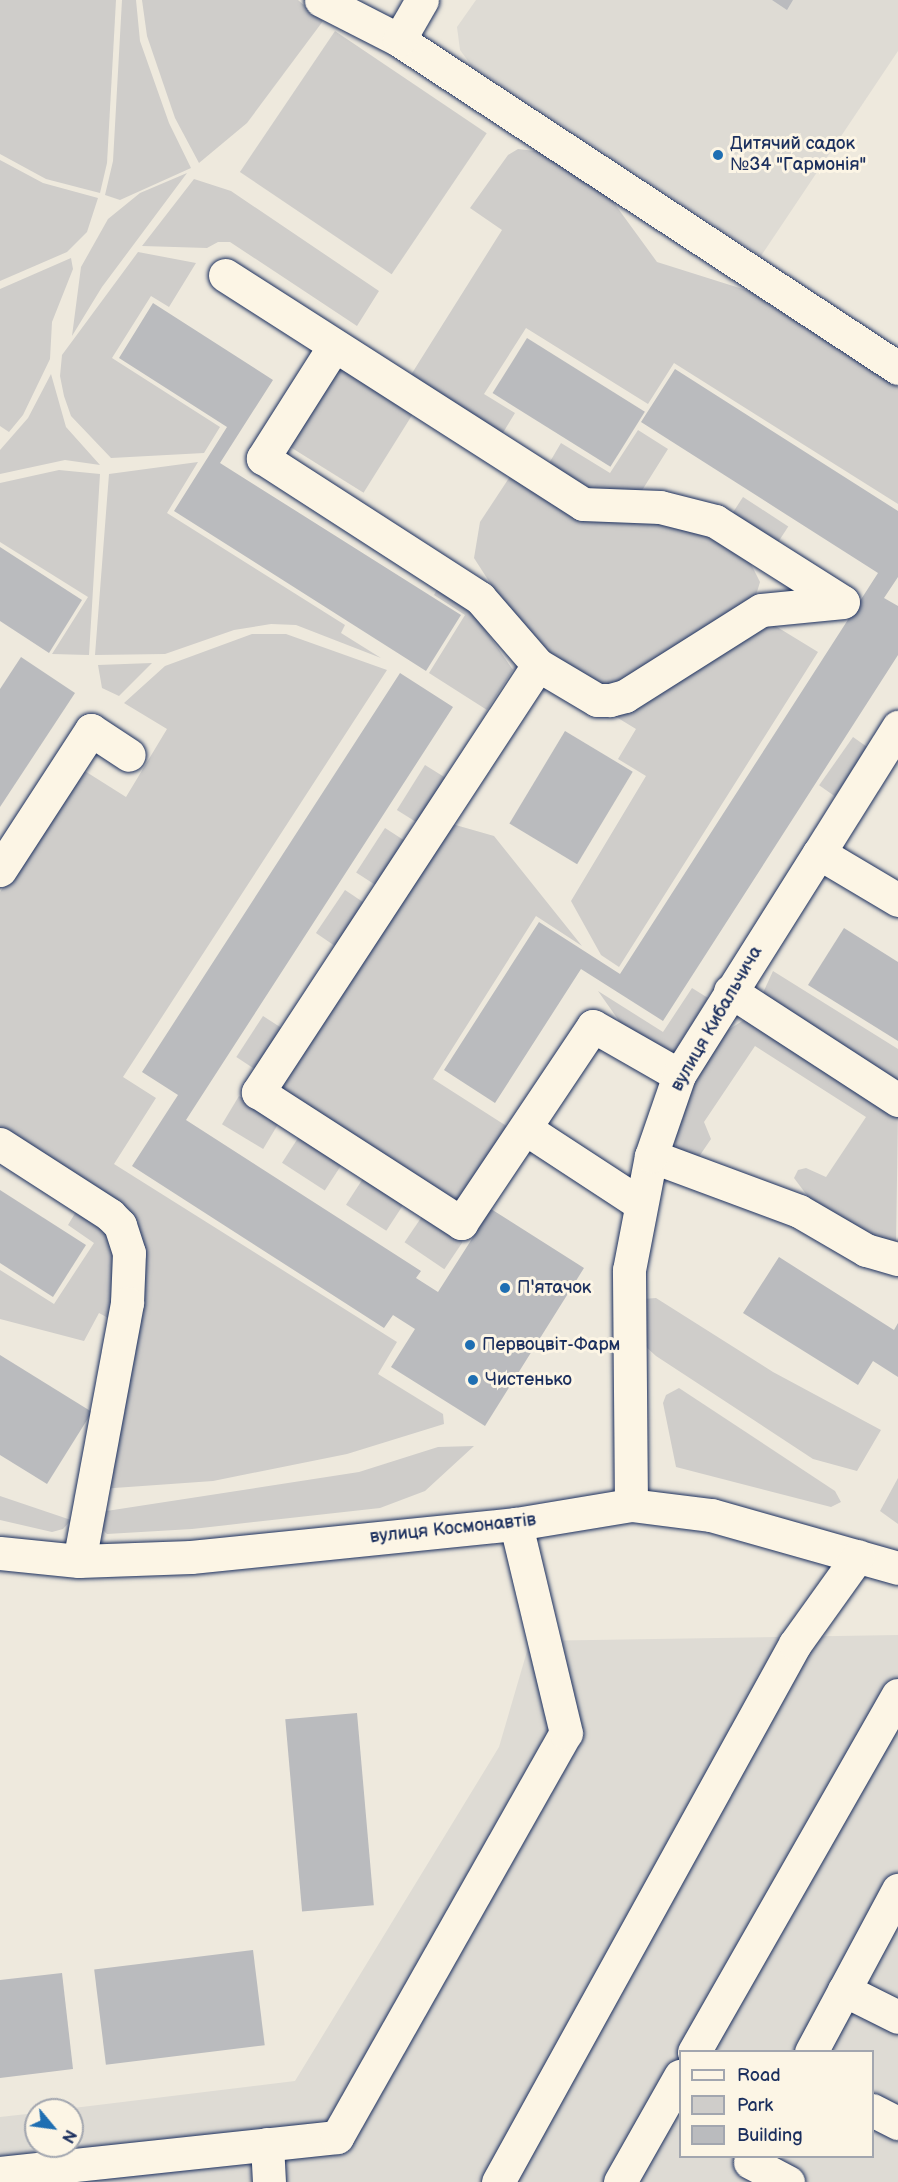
<!DOCTYPE html>
<html>
<head>
<meta charset="utf-8">
<style>
	body { margin:0 }
	#map { position:relative; width:898px; height:2182px; overflow:hidden; background:#eee9dd; font-family:"Balsamiq Sans",sans-serif }
	div>[style] { position:absolute }
	[style*='--x'] { left:calc(var(--x)*1px); top:calc(var(--y)*1px); width:calc(var(--w)*1px); rotate:calc(var(--a)*1deg) }
	.built>* { inset:0; background:#dedbd4 }
	.green>* { inset:0; background:#cfcdca; transform-origin:0 0 }
	.building>* { inset:0; background:#babbbe; transform-origin:0 0 }
	.roads { filter:drop-shadow(0 0 2px #1b2f5e) drop-shadow(0 0 2px #1b2f5e) }
	.minor>* { height:33px; margin:-16.5px; padding:0 16.5px; transform-origin:16.5px; border-radius:16.5px; background:#fcf5e5 }
	.dots>* { width:16px; height:16px; translate:-50% -50%; box-sizing:border-box; border:3px solid #fcf5e5; border-radius:50% }
	span { translate:-50% -50%; white-space:nowrap; text-align:center; line-height:1.15; -webkit-text-stroke:6px #fcf5e5; paint-order:stroke }
	.poi-label { font-size:18px; color:#1b2f5e }
	.left { translate:0 -50%; text-align:left }
	.street-label { font-size:18px; color:#1b2f5e }
	.legend { position:absolute; left:679px; top:2050px; width:195px; height:108px; box-sizing:border-box; background:#fcf5e5; border:2px solid #a2a6af; margin:0; padding:8px 10px; list-style:none; font-size:18px; color:#1b2f5e }
	.legend li { display:flex; align-items:center; gap:12px; height:30px }
	.legend b { width:30px; border:2px solid #a2a6af }
	.north { position:absolute; left:24px; top:2098px; width:60px; height:60px; box-sizing:border-box; background:#fcf5e5; border:2px solid #a2a6af; border-radius:50%; rotate:119deg; font-size:16px; font-weight:700; line-height:24px; text-align:center; color:#1b2f5e }
	.north::after { content:''; display:block; margin:auto; width:21px; height:27px; background:#1f6fb2; clip-path:polygon(50% 0,100% 100%,50% 72%,0 100%) }
</style>
</head>
<body>
<div id="map">
	<div class="built">
		<div style="clip-path:polygon(476px 0,898px 0,898px 51px,761px 256px,471px 65px,460px 50px,457px 27px)"></div>
		<div style="clip-path:polygon(evenodd,898px 1635px,898px 2182px,0 2182px,0 2117px,36px 2113px,36px 2146px,72px 2146px,72px 2110px,57px 2110px,295px 2081px,499px 1747px,530px 1641px,898px 1635px,680px 2052px,872px 2052px,872px 2156px,680px 2156px,680px 2052px)"></div>
	</div>
	<div class="green">
		<div style="clip-path:polygon(0 0,116px 0,107px 163px,100px 193px,46px 179px,0 154px)"></div>
		<div style="clip-path:polygon(122px 0,136px 0,140px 41px,169px 123px,191px 168px,120px 200px,105px 195px,113px 161px)"></div>
		<div style="clip-path:polygon(142px 0,298px 0,323px 21px,247px 123px,199px 163px,175px 118px,147px 36px)"></div>
		<div style="left:335px;top:31px;width:183px;height:170px;rotate:34deg"></div>
		<div style="clip-path:polygon(518px 149px,543px 152px,606px 192px,657px 262px,749px 291px,898px 387px,898px 504px,674px 363px,648px 404px,526px 328px,484px 394px,515px 413px,501px 436px,409px 378px,502px 230px,470px 208px,508px 155px)"></div>
		<div style="clip-path:polygon(0 160px,43px 183px,98px 198px,87px 232px,67px 252px,0 281px)"></div>
		<div style="clip-path:polygon(187px 173px,102px 287px,72px 336px,81px 267px,108px 219px,140px 193px)"></div>
		<div style="clip-path:polygon(194px 179px,231px 191px,379px 291px,357px 326px,230px 242px,218px 242px,207px 248px,142px 246px)"></div>
		<div style="clip-path:polygon(138px 252px,196px 263px,169px 307px,151px 296px,112px 358px,220px 427px,204px 453px,111px 458px,71px 416px,64px 396px,60px 376px,62px 355px)"></div>
		<div style="clip-path:polygon(71px 258px,73px 269px,52px 322px,50px 359px,23px 415px,9px 432px,0 426px,0 289px)"></div>
		<div style="left:338px;top:360px;width:92px;height:99px;rotate:32deg"></div>
		<div style="clip-path:polygon(51px 374px,66px 427px,100px 465px,65px 460px,0 474px,0 450px,28px 418px)"></div>
		<div style="clip-path:polygon(638px 430px,668px 449px,641px 492px,589px 491px,548px 465px,561px 443px,610px 473px)"></div>
		<div style="clip-path:polygon(198px 462px,167px 513px,345px 625px,341px 633px,381px 658px,296px 625px,271px 624px,234px 630px,165px 654px,95px 655px,109px 474px)"></div>
		<div style="clip-path:polygon(59px 470px,100px 474px,89px 655px,52px 654px,88px 597px,0 542px,0 483px)"></div>
		<div style="clip-path:polygon(511px 475px,696px 529px,747px 556px,760px 582px,753px 605px,630px 683px,606px 687px,567px 670px,519px 628px,474px 558px,480px 522px)"></div>
		<div style="left:743px;top:497px;width:54px;height:21px;rotate:33deg"></div>
		<div style="clip-path:polygon(443px 579px,462px 596px,513px 670px,487px 710px,429px 673px,465px 615px,434px 595px)"></div>
		<div style="clip-path:polygon(764px 619px,818px 652px,619px 967px,601px 955px,571px 901px,646px 776px,618px 759px,636px 729px,613px 715px)"></div>
		<div style="clip-path:polygon(252px 634px,286px 634px,387px 670px,123px 1077px,156px 1098px,114px 1164px,397px 1342px,378px 1374px,443px 1414px,444px 1424px,347px 1454px,213px 1481px,100px 1489px,142px 1258px,0 1130px,0 892px,80px 768px,126px 797px,167px 729px,124px 703px,165px 666px)"></div>
		<div style="clip-path:polygon(152px 663px,119px 696px,102px 688px,98px 665px)"></div>
		<div style="left:853px;top:737px;width:19px;height:59px;rotate:35deg"></div>
		<div style="left:425px;top:765px;width:25px;height:53px;rotate:32deg"></div>
		<div style="clip-path:polygon(452px 824px,494px 836px,582px 946px,536px 916px,433px 1079px,511px 1129px,455px 1205px,278px 1090px)"></div>
		<div style="left:385px;top:828px;width:24px;height:53px;rotate:33deg"></div>
		<div style="left:345px;top:890px;width:23px;height:52px;rotate:34deg"></div>
		<div style="clip-path:polygon(773px 971px,898px 1049px,898px 1085px,762px 995px)"></div>
		<div style="clip-path:polygon(692px 988px,708px 998px,672px 1055px,622px 1025px,598px 991px,663px 1032px)"></div>
		<div style="left:263px;top:1016px;width:24px;height:49px;rotate:33deg"></div>
		<div style="clip-path:polygon(747px 1018px,898px 1111px,896px 1247px,815px 1206px,794px 1178px,798px 1170px,806px 1168px,826px 1177px,866px 1117px,755px 1046px,704px 1122px,711px 1139px,694px 1164px,677px 1150px,671px 1124px,725px 1032px)"></div>
		<div style="left:239px;top:1096px;width:48px;height:33px;rotate:31deg"></div>
		<div style="left:300px;top:1135px;width:51px;height:33px;rotate:33deg"></div>
		<div style="left:364px;top:1177px;width:48px;height:33px;rotate:33deg"></div>
		<div style="clip-path:polygon(77px 1210px,103px 1227px,117px 1251px,110px 1319px,99px 1313px,84px 1341px,0 1319px,0 1270px,54px 1304px,94px 1243px,68px 1225px)"></div>
		<div style="left:423px;top:1215px;width:48px;height:33px;rotate:34deg"></div>
		<div style="clip-path:polygon(656px 1298px,773px 1372px,881px 1430px,857px 1471px,813px 1459px,656px 1356px,645px 1346px,643px 1299px)"></div>
		<div style="clip-path:polygon(679px 1388px,835px 1491px,841px 1502px,831px 1507px,676px 1467px,663px 1403px,666px 1395px)"></div>
		<div style="clip-path:polygon(474px 1446px,425px 1491px,380px 1508px,192px 1529px,107px 1534px,100px 1527px,100px 1512px,359px 1472px,438px 1447px)"></div>
		<div style="clip-path:polygon(898px 1478px,898px 1524px,880px 1511px)"></div>
		<div style="clip-path:polygon(0 1496px,71px 1520px,63px 1529px,52px 1532px,0 1520px)"></div>
	</div>
	<div class="building">
		<div style="clip-path:polygon(772px 0,793px 0,787px 10px)"></div>
		<div style="clip-path:polygon(153px 303px,273px 380px,220px 463px,461px 615px,426px 671px,174px 511px,227px 427px,119px 358px)"></div>
		<div style="left:527px;top:338px;width:139px;height:65px;rotate:32deg"></div>
		<div style="clip-path:polygon(675px 369px,898px 511px,898px 577px,884px 598px,898px 606px,898px 655px,663px 1021px,581px 969px,495px 1103px,444px 1070px,539px 922px,620px 974px,878px 573px,641px 422px)"></div>
		<div style="clip-path:polygon(0 547px,82px 600px,49px 653px,0 621px)"></div>
		<div style="clip-path:polygon(21px 657px,75px 693px,0 807px,0 689px)"></div>
		<div style="clip-path:polygon(400px 673px,453px 707px,186px 1120px,421px 1271px,416px 1278px,438px 1292px,491px 1209px,584px 1268px,485px 1426px,391px 1367px,415px 1329px,393px 1315px,384px 1328px,132px 1166px,178px 1095px,142px 1072px)"></div>
		<div style="left:565px;top:731px;width:79px;height:108px;rotate:31deg"></div>
		<div style="clip-path:polygon(844px 928px,898px 962px,898px 1041px,808px 985px)"></div>
		<div style="clip-path:polygon(0 1190px,86px 1245px,53px 1297px,0 1263px)"></div>
		<div style="clip-path:polygon(779px 1257px,894px 1330px,898px 1323px,898px 1377px,873px 1361px,858px 1385px,743px 1313px)"></div>
		<div style="clip-path:polygon(0 1355px,92px 1412px,47px 1484px,0 1455px)"></div>
		<div style="left:357px;top:1713px;width:193px;height:72px;rotate:85deg"></div>
		<div style="left:253px;top:1950px;width:96px;height:160px;rotate:83deg"></div>
		<div style="clip-path:polygon(62px 1973px,73px 2069px,0 2078px,0 1980px)"></div>
	</div>
	<div class="roads">
		<div class="minor">
			<div style="--x:321;--y:0;--w:88;--a:27.1"></div>
			<div style="--x:399;--y:40;--w:597;--a:33.32"></div>
			<div style="--x:399;--y:40;--w:46;--a:-60.1"></div>
			<div style="--x:225;--y:275;--w:425;--a:32.6"></div>
			<div style="--x:583;--y:504;--w:77;--a:2.2"></div>
			<div style="--x:660;--y:507;--w:57;--a:14.3"></div>
			<div style="--x:715;--y:521;--w:151;--a:32.3"></div>
			<div style="--x:843;--y:602;--w:82;--a:174.4"></div>
			<div style="--x:761;--y:610;--w:161;--a:147.7"></div>
			<div style="--x:625;--y:696;--w:16;--a:165"></div>
			<div style="--x:610;--y:700;--w:13;--a:180"></div>
			<div style="--x:597;--y:700;--w:69;--a:-149.3"></div>
			<div style="--x:334;--y:346;--w:133;--a:122.4"></div>
			<div style="--x:263;--y:458;--w:258;--a:32.8"></div>
			<div style="--x:480;--y:598;--w:89;--a:49.1"></div>
			<div style="--x:538;--y:665;--w:511;--a:123.25"></div>
			<div style="--x:258;--y:1092;--w:242;--a:32.8"></div>
			<div style="--x:461;--y:1223;--w:237;--a:-56.2"></div>
			<div style="--x:593;--y:1026;--w:99;--a:29.7"></div>
			<div style="--x:819;--y:853;--w:149;--a:-57.9"></div>
			<div style="--x:0;--y:870;--w:167;--a:-57"></div>
			<div style="--x:91;--y:730;--w:45;--a:33.3"></div>
			<div style="--x:730;--y:991;--w:200;--a:33"></div>
			<div style="--x:526;--y:1129;--w:135;--a:33.2"></div>
			<div style="--x:0;--y:1144;--w:131;--a:32.8"></div>
			<div style="--x:110;--y:1215;--w:14;--a:45"></div>
			<div style="--x:120;--y:1225;--w:29;--a:72"></div>
			<div style="--x:129;--y:1253;--w:50;--a:92.3"></div>
			<div style="--x:127;--y:1303;--w:262;--a:100.5"></div>
			<div style="--x:651;--y:1156;--w:158;--a:20.4"></div>
			<div style="--x:799;--y:1211;--w:78;--a:30.2"></div>
			<div style="--x:866;--y:1250;--w:33;--a:16"></div>
			<div style="--x:631;--y:1505;--w:235;--a:-90.5"></div>
			<div style="--x:629;--y:1270;--w:116;--a:-79.1"></div>
			<div style="--x:651;--y:1156;--w:86;--a:-70.9"></div>
			<div style="--x:679;--y:1075;--w:262;--a:-57.8"></div>
			<div style="--x:819;--y:853;--w:92;--a:30.7"></div>
			<div style="--x:0;--y:1553;--w:79;--a:5.8"></div>
			<div style="--x:79;--y:1561;--w:112;--a:-2"></div>
			<div style="--x:191;--y:1557;--w:327;--a:-5.8"></div>
			<div style="--x:516;--y:1524;--w:117;--a:-9.4"></div>
			<div style="--x:631;--y:1505;--w:81;--a:7.1"></div>
			<div style="--x:711;--y:1515;--w:194;--a:15.8"></div>
			<div style="--x:844;--y:1990;--w:60;--a:26.6"></div>
			<div style="--x:694;--y:2052;--w:411;--a:-60.3"></div>
			<div style="--x:811;--y:2052;--w:184;--a:-61.8"></div>
			<div style="--x:872;--y:2110;--w:29;--a:27"></div>
			<div style="--x:267;--y:2144;--w:38;--a:87"></div>
			<div style="--x:750;--y:2162;--w:43;--a:27.8"></div>
			<div style="--x:0;--y:2173;--w:339;--a:-6.1"></div>
			<div style="--x:337;--y:2137;--w:464;--a:-60.5"></div>
			<div style="--x:566;--y:1733;--w:215;--a:-103.5"></div>
			<div style="--x:498;--y:2182;--w:615;--a:-61.1"></div>
			<div style="--x:795;--y:1644;--w:108;--a:-54.4"></div>
			<div style="--x:620;--y:2182;--w:122;--a:-60.5"></div>
		</div>
	</div>
	<div class="dots">
		<div style="left:718px;top:155px;background:#1f6fb2"></div>
		<div style="left:505px;top:1288px;background:#1f6fb2"></div>
		<div style="left:470px;top:1345px;background:#1f6fb2"></div>
		<div style="left:473px;top:1380px;background:#1f6fb2"></div>
	</div>
	<div class="poi-label">
		<span class="left" style="left:730px;top:155px">Дитячий садок<br>№34 "Гармонія"</span>
		<span class="left" style="left:517px;top:1288px">П'ятачок</span>
		<span class="left" style="left:482px;top:1345px">Первоцвіт-Фарм</span>
		<span class="left" style="left:485px;top:1380px">Чистенько</span>
	</div>
	<div class="street-label">
		<span style="left:717px;top:1019px;rotate:-60deg">вулиця Кибальчича</span>
		<span style="left:453px;top:1529px;rotate:-6deg">вулиця Космонавтів</span>
	</div>
	<ul class="legend">
	<li><b style="height:8px;background:#fcf5e5"></b>Road</li>
	<li><b style="height:16px;background:#cfcdca"></b>Park</li>
	<li><b style="height:16px;background:#babbbe"></b>Building</li>
	</ul>
	<div class="north">N</div>
</div>
</body>
</html>
